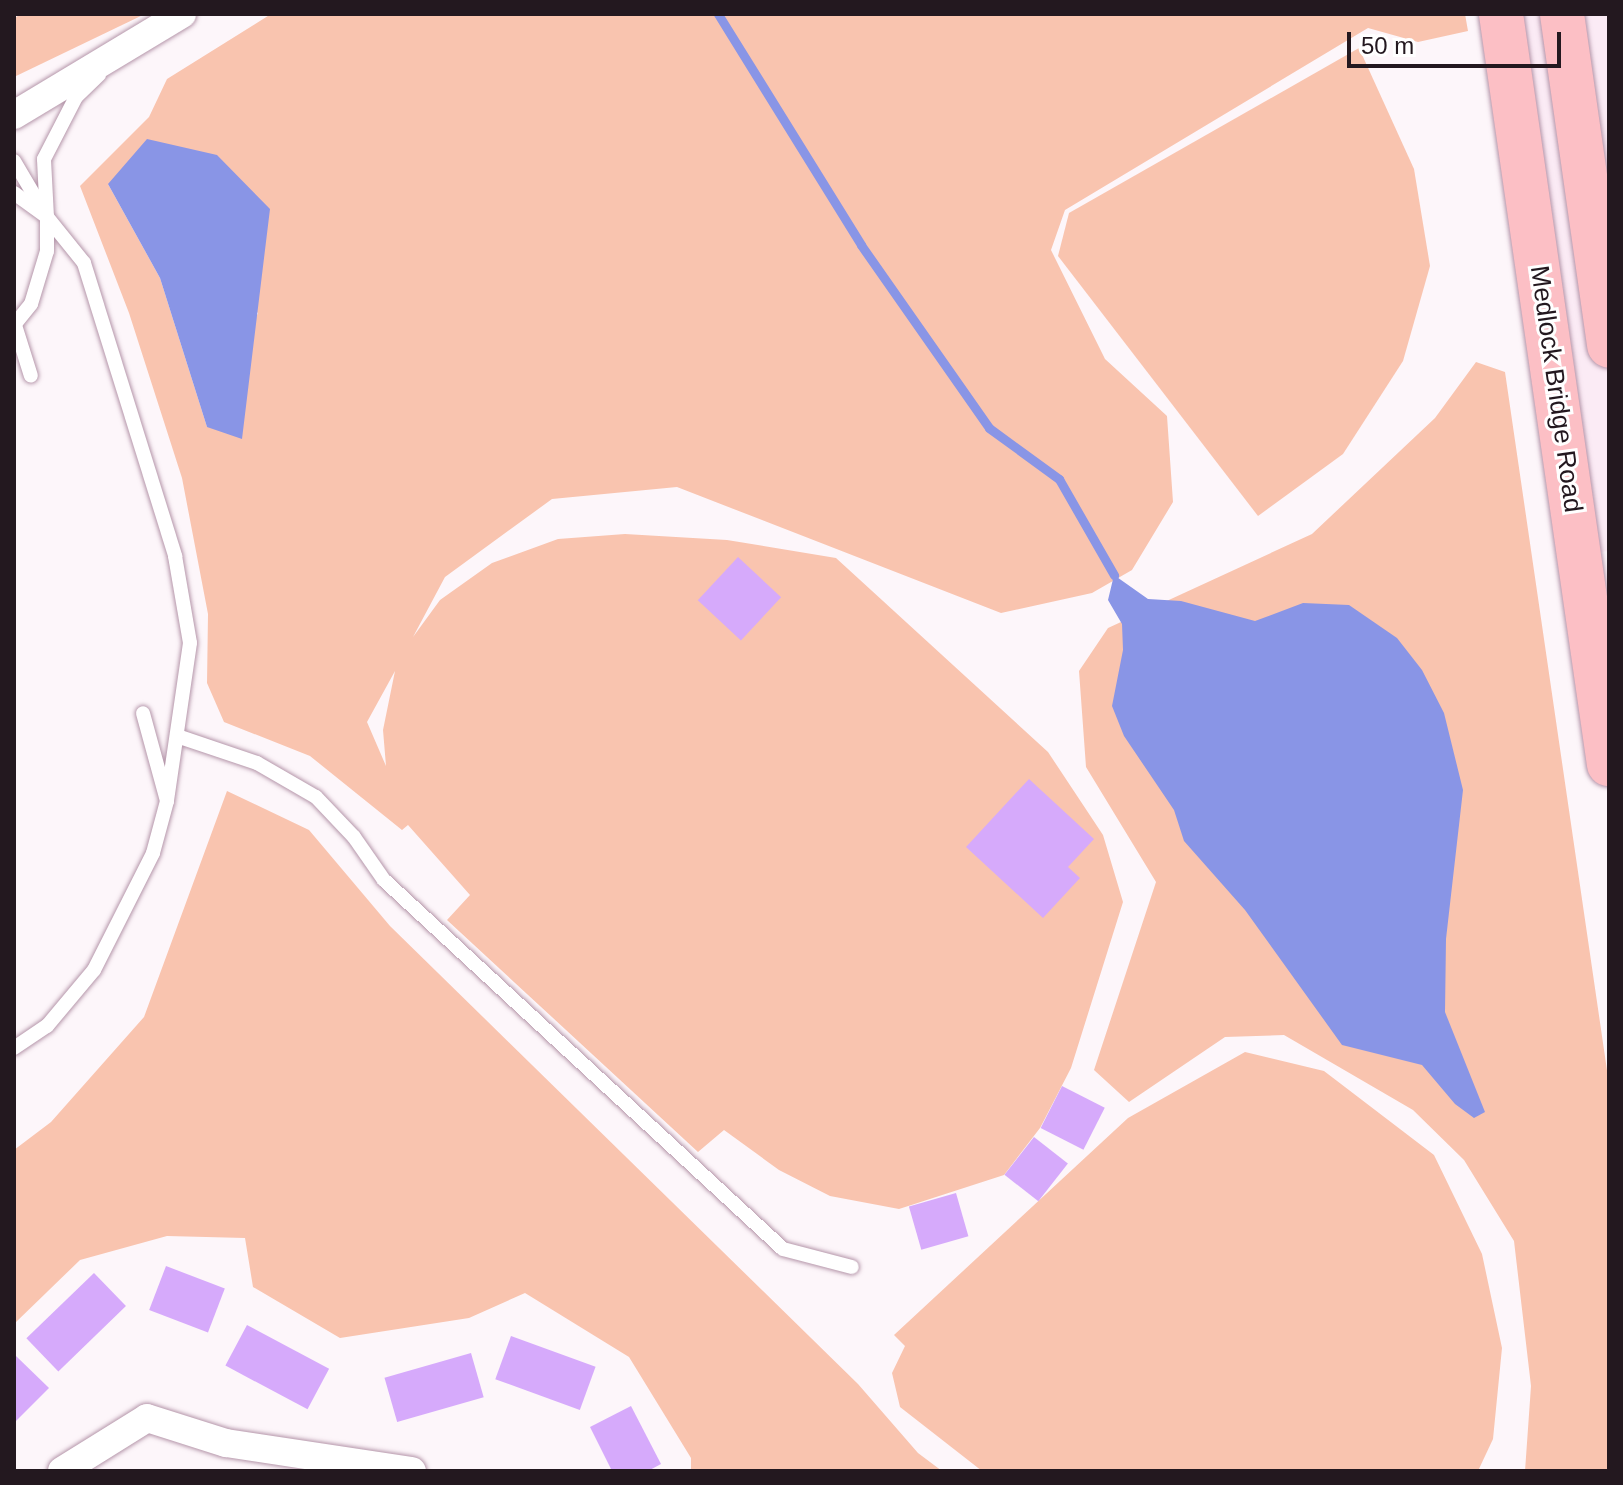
<!DOCTYPE html>
<html>
<head>
<meta charset="utf-8">
<style>
	body { margin:0 }
	#map { position:relative; width:1623px; height:1485px; overflow:hidden; background:#fdf6fa; font-family:Arial,sans-serif }
	div>[style] { position:absolute }
	[style*='--x'] { left:calc(var(--x)*1px); top:calc(var(--y)*1px); width:calc(var(--w)*1px); rotate:calc(var(--a)*1deg) }
	.built>* { inset:0; background:#fbebf5 }
	.green>* { inset:0; background:#f9c4af }
	.water>* { inset:0; background:#8995e6 }
	.stream>* { height:9px; margin:-4.5px; padding:0 4.5px; transform-origin:4.5px; border-radius:4.5px; background:#8995e6 }
	.building>* { inset:0; background:#d6aafb; transform-origin:0 0 }
	.roads { filter:drop-shadow(0 0 2px #b596aa) drop-shadow(0 0 2px #b596aa) }
	.lane>* { height:14px; margin:-7px; padding:0 7px; transform-origin:7px; border-radius:7px; background:#fff }
	.street>* { height:28px; margin:-14px; padding:0 14px; transform-origin:14px; border-radius:14px; background:#fff }
	.highway>* { height:44px; margin:-22px; padding:0 22px; transform-origin:22px; border-radius:22px; background:#fcbfc5 }
	span { translate:-50% -50%; white-space:nowrap; text-align:center; line-height:1.15; -webkit-text-stroke:6px #fff; paint-order:stroke }
	.street-label { font-size:26px; color:#23181f }
	.frame { position:absolute; inset:0; border:16px solid #23181f; pointer-events:none }
	.scale { position:absolute; left:1347px; top:32px; width:214px; height:36px; box-sizing:border-box; border:4px solid #23181f; border-top:0; padding-left:10px; font-size:24px; line-height:28px; white-space:nowrap; color:#23181f; -webkit-text-stroke:6px #fff; paint-order:stroke }
</style>
</head>
<body>
<div id="map">
	<div class="built">
		<div style="clip-path:polygon(1501px 14px,1609px 14px,1609px 551px,1589px 553px)"></div>
	</div>
	<div class="green">
		<div style="clip-path:polygon(20px 14px,145px 14px,14px 77px,14px 19px)"></div>
		<div style="clip-path:polygon(evenodd,271px 14px,1465px 14px,1468px 31px,1418px 42px,1368px 28px,1065px 210px,1051px 250px,1105px 359px,1167px 416px,1173px 502px,1132px 570px,1092px 593px,1001px 613px,677px 487px,552px 499px,445px 577px,413px 637px,440px 600px,492px 563px,558px 539px,625px 534px,727px 540px,836px 558px,1048px 752px,1103px 835px,1123px 902px,1071px 1068px,1040px 1128px,1004px 1175px,899px 1209px,830px 1196px,779px 1170px,724px 1130px,698px 1152px,447px 920px,470px 895px,408px 825px,402px 830px,310px 756px,224px 722px,207px 683px,208px 614px,182px 478px,129px 313px,80px 186px,149px 117px,167px 79px,271px 14px,108px 184px,258px 313px,207px 427px,160px 278px,108px 184px,271px 14px,395px 671px,383px 730px,386px 766px,367px 722px,395px 671px)"></div>
		<div style="clip-path:polygon(1359px 48px,1414px 169px,1430px 266px,1403px 361px,1343px 454px,1258px 516px,1058px 256px,1069px 213px)"></div>
		<div style="clip-path:polygon(1476px 362px,1505px 372px,1609px 1084px,1609px 1471px,1525px 1471px,1531px 1386px,1514px 1241px,1464px 1160px,1413px 1110px,1284px 1035px,1225px 1037px,1129px 1102px,1094px 1070px,1156px 882px,1086px 767px,1079px 671px,1108px 628px,1312px 534px,1435px 418px)"></div>
		<div style="clip-path:polygon(227px 791px,309px 830px,390px 926px,858px 1384px,918px 1453px,942px 1471px,691px 1471px,691px 1458px,629px 1357px,525px 1293px,469px 1318px,340px 1338px,253px 1287px,245px 1238px,167px 1236px,80px 1260px,14px 1324px,14px 1150px,51px 1122px,144px 1017px)"></div>
		<div style="clip-path:polygon(1245px 1052px,1324px 1071px,1434px 1155px,1482px 1254px,1502px 1348px,1493px 1439px,1478px 1471px,982px 1471px,900px 1407px,892px 1373px,905px 1346px,894px 1335px,1128px 1118px)"></div>
	</div>
	<div class="water">
		<div style="clip-path:polygon(147px 139px,217px 155px,270px 209px,242px 439px,207px 427px,160px 278px,108px 184px)"></div>
		<div style="clip-path:polygon(1114px 575px,1148px 599px,1181px 601px,1255px 621px,1303px 603px,1349px 605px,1397px 638px,1422px 670px,1444px 713px,1463px 790px,1446px 939px,1445px 1012px,1485px 1112px,1474px 1118px,1455px 1104px,1422px 1065px,1342px 1045px,1245px 910px,1184px 841px,1174px 810px,1124px 736px,1112px 706px,1123px 650px,1122px 624px,1108px 600px)"></div>
	</div>
	<div class="stream">
		<div style="--x:718;--y:14;--w:272;--a:58.2"></div>
		<div style="--x:861;--y:245;--w:223;--a:55"></div>
		<div style="--x:989;--y:428;--w:87;--a:36.1"></div>
		<div style="--x:1059;--y:479;--w:111;--a:60.2"></div>
	</div>
	<div class="building">
		<div style="left:738px;top:557px;width:59px;height:59px;rotate:43deg"></div>
		<div style="clip-path:polygon(1029px 779px,1094px 839px,1068px 867px,1080px 878px,1043px 918px,966px 847px)"></div>
		<div style="left:1062px;top:1086px;width:48px;height:47px;rotate:27deg"></div>
		<div style="left:1034px;top:1137px;width:43px;height:48px;rotate:38deg"></div>
		<div style="left:956px;top:1193px;width:45px;height:49px;rotate:74deg"></div>
		<div style="left:166px;top:1266px;width:63px;height:47px;rotate:21deg"></div>
		<div style="left:94px;top:1273px;width:46px;height:94px;rotate:46deg"></div>
		<div style="left:247px;top:1325px;width:93px;height:46px;rotate:28deg"></div>
		<div style="left:511px;top:1336px;width:90px;height:46px;rotate:20deg"></div>
		<div style="left:471px;top:1353px;width:46px;height:90px;rotate:74deg"></div>
		<div style="clip-path:polygon(16px 1356px,49px 1388px,14px 1423px,14px 1358px)"></div>
		<div style="clip-path:polygon(631px 1406px,661px 1464px,648px 1471px,612px 1471px,590px 1427px)"></div>
	</div>
	<div class="roads">
		<div class="lane">
			<div style="--x:14;--y:161;--w:65;--a:59.5"></div>
			<div style="--x:47;--y:217;--w:34;--a:90"></div>
			<div style="--x:47;--y:251;--w:55;--a:106.8"></div>
			<div style="--x:31;--y:304;--w:27;--a:129"></div>
			<div style="--x:14;--y:193;--w:41;--a:36"></div>
			<div style="--x:47;--y:217;--w:59;--a:51.2"></div>
			<div style="--x:84;--y:263;--w:307;--a:72.7"></div>
			<div style="--x:175;--y:556;--w:88;--a:80.2"></div>
			<div style="--x:190;--y:643;--w:160;--a:98.3"></div>
			<div style="--x:47;--y:217;--w:58;--a:-93"></div>
			<div style="--x:44;--y:159;--w:70;--a:-62.7"></div>
			<div style="--x:76;--y:97;--w:32;--a:-44"></div>
			<div style="--x:15;--y:325;--w:53;--a:72.6"></div>
			<div style="--x:177;--y:736;--w:84;--a:18.6"></div>
			<div style="--x:257;--y:763;--w:68;--a:30"></div>
			<div style="--x:316;--y:797;--w:55;--a:46.5"></div>
			<div style="--x:354;--y:837;--w:52;--a:55.1"></div>
			<div style="--x:384;--y:880;--w:543;--a:42.76"></div>
			<div style="--x:783;--y:1249;--w:71;--a:14.6"></div>
			<div style="--x:14;--y:1048;--w:40;--a:-34"></div>
			<div style="--x:47;--y:1026;--w:73;--a:-50"></div>
			<div style="--x:94;--y:970;--w:131;--a:-63.2"></div>
			<div style="--x:153;--y:853;--w:54;--a:-74.9"></div>
			<div style="--x:167;--y:801;--w:91;--a:-105.3"></div>
		</div>
		<div class="street">
			<div style="--x:14;--y:115;--w:196;--a:-31"></div>
			<div style="--x:62;--y:1471;--w:100;--a:-31.9"></div>
			<div style="--x:147;--y:1418;--w:83;--a:17.6"></div>
			<div style="--x:226;--y:1443;--w:188;--a:8.6"></div>
		</div>
		<div class="highway">
			<div style="--x:1501;--y:14;--w:758;--a:81.81"></div>
			<div style="--x:1562;--y:14;--w:335;--a:81.9"></div>
		</div>
	</div>
	<div class="street-label">
		<span style="left:1556px;top:389px;rotate:82deg">Medlock Bridge Road</span>
	</div>
	<div class="frame"></div>
	<div class="scale">50 m</div>
</div>
</body>
</html>
